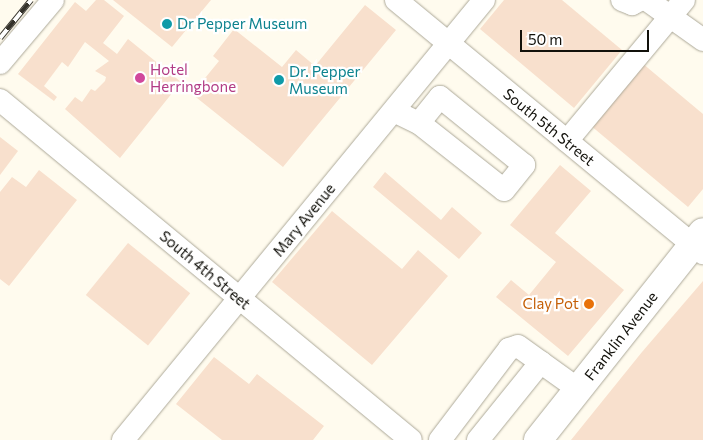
<!DOCTYPE html>
<html>
<head>
<meta charset="utf-8">
<style>
	body { margin:0 }
	#map { position:relative; width:703px; height:440px; overflow:hidden; background:#fffbee; font-family:Commissioner,sans-serif }
	div>[style] { position:absolute }
	[style*='--x'] { left:calc(var(--x)*1px); top:calc(var(--y)*1px); width:calc(var(--w)*1px); rotate:calc(var(--a)*1deg) }
	.building>* { inset:0; background:#f8e0cd; transform-origin:0 0 }
	.roads { filter:drop-shadow(0 0 1px #ada999) drop-shadow(0 0 1px #ada999) }
	.minor>* { height:22px; margin:-11px; padding:0 11px; transform-origin:11px; border-radius:11px; background:#fff }
	.major>* { height:28px; margin:-14px; padding:0 14px; transform-origin:14px; border-radius:14px; background:#fff }
	.rail>* { height:5.5px; margin-top:-2.75px; transform-origin:0; background:repeating-linear-gradient(90deg,#fff 0 11px,#34322b 0 22px); box-sizing:border-box; border-block:1px solid #34322b }
	.dots>* { width:14px; height:14px; translate:-50% -50%; box-sizing:border-box; border:2px solid #fff; border-radius:50% }
	span { translate:-50% -50%; white-space:nowrap; text-align:center; line-height:1.15; -webkit-text-stroke:4.5px #fff; paint-order:stroke }
	.culture-label { font-size:15px; color:#0d838f }
	.left { translate:0 -50%; text-align:left }
	.hotel-label { font-size:15px; color:#b23c85 }
	.street-label { font-size:15px; color:#12110b }
	.food-label { font-size:15px; color:#c56008 }
	.right { translate:-100% -50%; text-align:right }
	.scale { position:absolute; left:520px; top:30px; width:129px; height:22px; box-sizing:border-box; border:2px solid #12110b; border-top:0; padding-left:6px; font-size:15px; line-height:18px; white-space:nowrap; color:#12110b; -webkit-text-stroke:4px #fff; paint-order:stroke }
</style>
</head>
<body>
<div id="map">
	<div class="building">
		<div style="clip-path:polygon(96px 0,104px 0,124px 16px,103px 43px,117px 54px,128px 39px,181px 82px,120px 158px,65px 109px,75px 97px,82px 102px,91px 89px,95px 91px,105px 81px,106px 77px,95px 71px,109px 61px,85px 42px,68px 67px,62px 62px,44px 86px,57px 97px,54px 101px,18px 74px,75px 2px,86px 11px)"></div>
		<div style="clip-path:polygon(113px 0,211px 0,172px 47px)"></div>
		<div style="clip-path:polygon(504px 0,562px 0,622px 50px,574px 108px,480px 29px)"></div>
		<div style="clip-path:polygon(365px 5px,396px 30px,283px 167px,192px 94px,219px 61px,213px 56px,234px 29px,282px 67px,296px 50px,315px 66px)"></div>
		<div style="clip-path:polygon(642px 63px,703px 114px,703px 189px,688px 207px,590px 125px)"></div>
		<div style="clip-path:polygon(0 137px,18px 151px,0 175px)"></div>
		<div style="clip-path:polygon(560px 165px,591px 191px,555px 233px,624px 290px,568px 356px,496px 297px,511px 280px,529px 295px,556px 262px,510px 225px)"></div>
		<div style="clip-path:polygon(39px 170px,77px 200px,9px 286px,0 279px,0 192px,12px 177px,26px 187px)"></div>
		<div style="clip-path:polygon(385px 172px,441px 220px,452px 207px,482px 233px,459px 259px,373px 187px)"></div>
		<div style="clip-path:polygon(332px 211px,402px 269px,418px 250px,448px 276px,372px 365px,272px 282px)"></div>
		<div style="left:128px;top:243px;width:80px;height:67px;rotate:39deg"></div>
		<div style="clip-path:polygon(703px 281px,703px 440px,571px 440px,642px 352px)"></div>
		<div style="clip-path:polygon(214px 357px,249px 384px,257px 374px,324px 426px,313px 440px,222px 440px,176px 404px)"></div>
	</div>
	<div class="roads">
		<div class="minor">
			<div style="--x:396;--y:0;--w:398;--a:39.5"></div>
			<div style="--x:622;--y:0;--w:11;--a:22"></div>
			<div style="--x:632;--y:4;--w:9;--a:-27"></div>
			<div style="--x:647;--y:0;--w:69;--a:35.5"></div>
			<div style="--x:0;--y:63;--w:82;--a:-49.9"></div>
			<div style="--x:0;--y:100;--w:533;--a:39.6"></div>
			<div style="--x:394;--y:111;--w:28;--a:26"></div>
			<div style="--x:419;--y:123;--w:108;--a:38.2"></div>
			<div style="--x:504;--y:190;--w:32;--a:-51"></div>
			<div style="--x:524;--y:165;--w:108;--a:-141"></div>
			<div style="--x:440;--y:97;--w:33;--a:129"></div>
			<div style="--x:567;--y:141;--w:183;--a:-50.3"></div>
			<div style="--x:123;--y:440;--w:569;--a:-50.63"></div>
			<div style="--x:440;--y:440;--w:114;--a:-52.8"></div>
			<div style="--x:509;--y:349;--w:9;--a:-18"></div>
			<div style="--x:518;--y:346;--w:74;--a:35.6"></div>
			<div style="--x:478;--y:440;--w:100;--a:-51.1"></div>
		</div>
		<div class="major">
			<div style="--x:538;--y:440;--w:265;--a:-51.6"></div>
		</div>
	</div>
	<div class="rail">
		<div style="--x:0;--y:38;--w:49;--a:-50.8"></div>
	</div>
	<div class="dots">
		<div style="left:167px;top:24px;background:#0f9aa8"></div>
		<div style="left:140px;top:78px;background:#d1479c"></div>
		<div style="left:279px;top:80px;background:#0f9aa8"></div>
		<div style="left:589px;top:304px;background:#e8710a"></div>
	</div>
	<div class="culture-label">
		<span class="left" style="left:177px;top:24px">Dr Pepper Museum</span>
		<span class="left" style="left:289px;top:80px">Dr. Pepper<br>Museum</span>
	</div>
	<div class="hotel-label">
		<span class="left" style="left:150px;top:78px">Hotel<br>Herringbone</span>
	</div>
	<div class="street-label">
		<span style="left:549px;top:127px;rotate:39deg">South 5th Street</span>
		<span style="left:304px;top:220px;rotate:-51deg">Mary Avenue</span>
		<span style="left:205px;top:270px;rotate:40deg">South 4th Street</span>
		<span style="left:621px;top:336px;rotate:-52deg">Franklin Avenue</span>
	</div>
	<div class="food-label">
		<span class="right" style="left:579px;top:304px">Clay Pot</span>
	</div>
	<div class="scale">50 m</div>
</div>
</body>
</html>
